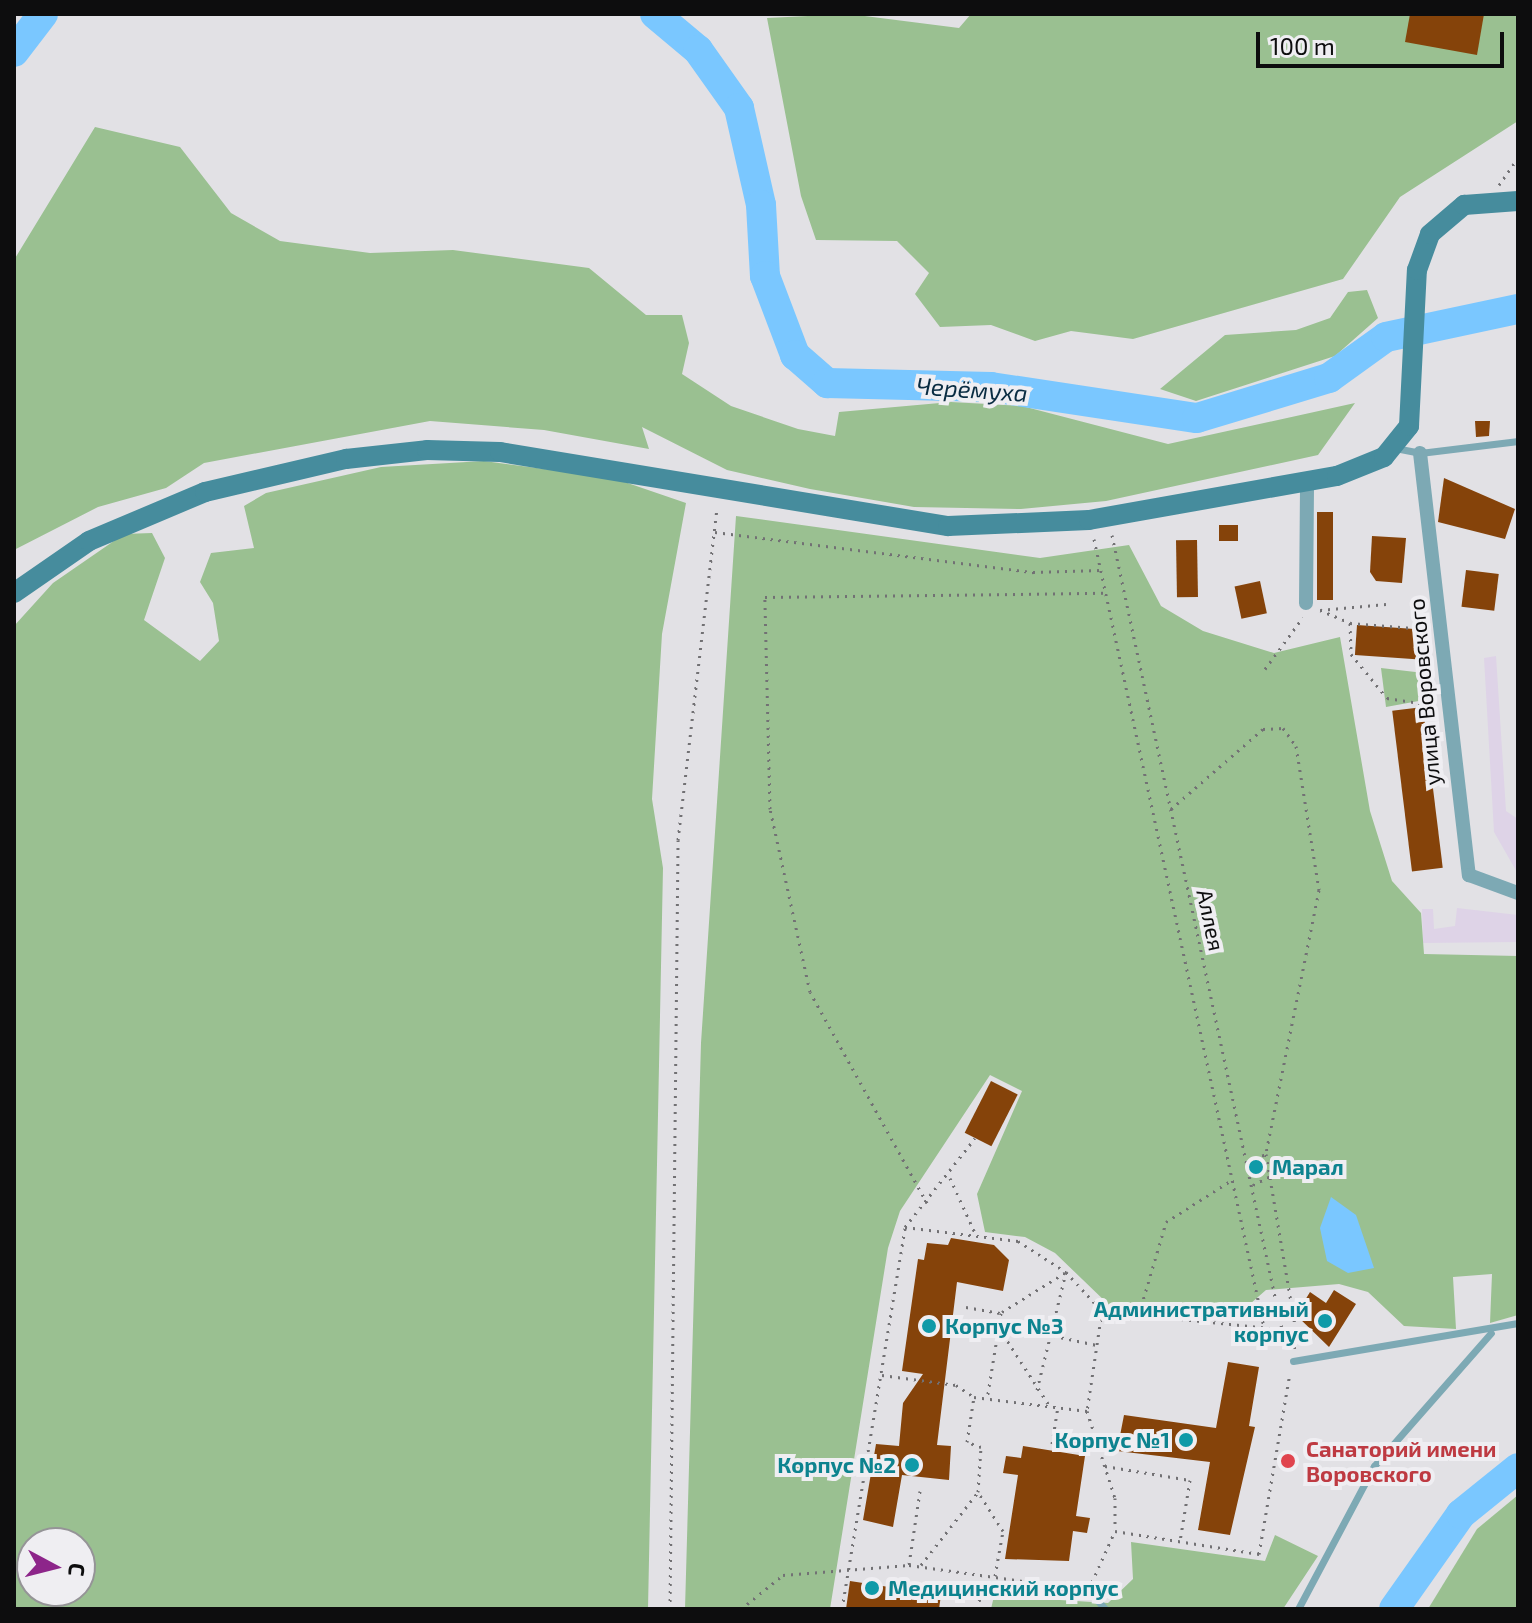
<!DOCTYPE html>
<html>
<head>
<meta charset="utf-8">
<style>
	body { margin:0 }
	#map { position:relative; width:1532px; height:1623px; overflow:hidden; background:#e2e1e5; font-family:"Exo 2",sans-serif }
	div>[style] { position:absolute }
	[style*='--x'] { left:calc(var(--x)*1px); top:calc(var(--y)*1px); width:calc(var(--w)*1px); rotate:calc(var(--a)*1deg) }
	.industrial>* { inset:0; background:#ded3e7 }
	.green>* { inset:0; background:#9ac091 }
	.water>* { inset:0; background:#7ac7ff }
	.river>* { height:30px; margin:-15px; padding:0 15px; transform-origin:15px; border-radius:15px; background:#7ac7ff }
	.building>* { inset:0; background:#85430a; transform-origin:0 0 }
	.path>* { height:3px; margin-top:-1.5px; transform-origin:0; background:repeating-linear-gradient(90deg,#727174 0 2px,transparent 0 8px) }
	.service>* { height:7px; margin:-3.5px; padding:0 3.5px; transform-origin:3.5px; border-radius:3.5px; background:#7da9b4 }
	.minor>* { height:14px; margin:-7px; padding:0 7px; transform-origin:7px; border-radius:7px; background:#7da9b4 }
	.secondary>* { height:20px; margin:-10px; padding:0 10px; transform-origin:10px; border-radius:10px; background:#468c9d }
	.dots>* { width:22px; height:22px; translate:-50% -50%; box-sizing:border-box; border:4px solid #efeef2; border-radius:50% }
	span { translate:-50% -50%; white-space:nowrap; text-align:center; line-height:1.15; -webkit-text-stroke:8px #efeef2; paint-order:stroke }
	.street-label { font-size:22px; color:#0d0d0e }
	.culture-label { font-size:22px; color:#0d838f; font-weight:700 }
	.left { translate:0 -50%; text-align:left }
	.right { translate:-100% -50%; text-align:right }
	.health-label { font-size:22px; color:#be3a42; font-weight:700 }
	.water-label { font-size:24px; color:#0a2c42; font-style:italic }
	.frame { position:absolute; inset:0; border:16px solid #0d0d0e; pointer-events:none }
	.north { position:absolute; left:16px; top:1527px; width:80px; height:80px; box-sizing:border-box; background:#efeef2; border:2px solid #959497; border-radius:50%; rotate:97deg; font-size:22px; font-weight:700; line-height:32px; text-align:center; color:#0d0d0e }
	.north::after { content:''; display:block; margin:auto; width:28px; height:36px; background:#8d258a; clip-path:polygon(50% 0,100% 100%,50% 72%,0 100%) }
	.scale { position:absolute; left:1256px; top:32px; width:248px; height:36px; box-sizing:border-box; border:4px solid #0d0d0e; border-top:0; padding-left:10px; font-size:24px; line-height:28px; white-space:nowrap; color:#0d0d0e; -webkit-text-stroke:6px #efeef2; paint-order:stroke }
</style>
</head>
<body>
<div id="map">
	<div class="industrial">
		<div style="clip-path:polygon(1496px 656px,1506px 811px,1518px 819px,1518px 874px,1494px 832px,1484px 658px)"></div>
		<div style="clip-path:polygon(1457px 908px,1518px 915px,1518px 942px,1423px 943px,1422px 909px,1433px 909px,1434px 929px,1455px 926px)"></div>
	</div>
	<div class="green">
		<div style="clip-path:polygon(849px 14px,959px 28px,971px 14px,1518px 14px,1518px 121px,1400px 197px,1343px 279px,1133px 339px,1071px 331px,1035px 341px,991px 325px,940px 327px,915px 294px,929px 273px,897px 241px,816px 240px,801px 196px,767px 18px)"></div>
		<div style="clip-path:polygon(95px 127px,180px 147px,231px 213px,280px 241px,370px 253px,453px 250px,589px 268px,646px 315px,682px 315px,689px 343px,682px 374px,731px 406px,798px 429px,835px 436px,839px 412px,951px 402px,1022px 406px,1168px 444px,1355px 403px,1318px 455px,1106px 501px,1021px 509px,914px 507px,810px 489px,727px 470px,642px 427px,649px 449px,544px 430px,430px 421px,204px 463px,166px 488px,98px 507px,14px 550px,14px 260px)"></div>
		<div style="clip-path:polygon(1367px 290px,1378px 318px,1335px 356px,1196px 401px,1160px 389px,1225px 335px,1296px 330px,1330px 318px,1348px 292px)"></div>
		<div style="clip-path:polygon(evenodd,484px 461px,613px 478px,686px 503px,662px 634px,652px 799px,663px 868px,648px 1609px,14px 1609px,14px 626px,53px 583px,124px 534px,152px 533px,165px 558px,144px 620px,200px 661px,219px 641px,213px 603px,200px 582px,211px 553px,254px 548px,244px 506px,266px 493px,381px 467px,484px 461px,32px 1543px,80px 1543px,80px 1591px,32px 1591px,32px 1543px)"></div>
		<div style="clip-path:polygon(736px 516px,1040px 558px,1129px 545px,1161px 606px,1203px 631px,1274px 653px,1340px 637px,1370px 811px,1392px 881px,1421px 913px,1424px 954px,1518px 956px,1518px 1315px,1490px 1323px,1492px 1274px,1453px 1277px,1456px 1329px,1404px 1326px,1368px 1292px,1339px 1284px,1266px 1290px,1235px 1317px,1109px 1305px,1055px 1253px,1025px 1237px,985px 1232px,977px 1194px,1022px 1091px,990px 1075px,900px 1211px,888px 1248px,830px 1609px,685px 1609px,701px 1043px)"></div>
		<div style="clip-path:polygon(1381px 668px,1424px 673px,1424px 700px,1386px 707px)"></div>
		<div style="clip-path:polygon(1518px 1495px,1518px 1609px,1428px 1609px,1477px 1529px)"></div>
		<div style="clip-path:polygon(1275px 1535px,1318px 1556px,1283px 1609px,991px 1609px,994px 1596px,1108px 1603px,1133px 1579px,1131px 1542px,1265px 1561px)"></div>
	</div>
	<div class="water">
		<div style="clip-path:polygon(1331px 1197px,1356px 1215px,1374px 1268px,1348px 1273px,1327px 1261px,1320px 1228px)"></div>
	</div>
	<div class="river">
		<div style="--x:655;--y:14;--w:56;--a:39.9"></div>
		<div style="--x:698;--y:50;--w:71;--a:54.7"></div>
		<div style="--x:739;--y:108;--w:99;--a:77.2"></div>
		<div style="--x:761;--y:205;--w:71;--a:86.8"></div>
		<div style="--x:765;--y:276;--w:85;--a:69.2"></div>
		<div style="--x:795;--y:355;--w:43;--a:41.2"></div>
		<div style="--x:827;--y:383;--w:164;--a:1.4"></div>
		<div style="--x:991;--y:387;--w:208;--a:8.6"></div>
		<div style="--x:1197;--y:418;--w:138;--a:-16.9"></div>
		<div style="--x:1329;--y:378;--w:70;--a:-35.7"></div>
		<div style="--x:1386;--y:337;--w:135;--a:-12"></div>
		<div style="--x:14;--y:52;--w:48;--a:-52.7"></div>
		<div style="--x:1394;--y:1609;--w:116;--a:-54.8"></div>
		<div style="--x:1461;--y:1514;--w:73;--a:-38.9"></div>
	</div>
	<div class="building">
		<div style="clip-path:polygon(1410px 14px,1484px 14px,1477px 55px,1405px 42px)"></div>
		<div style="clip-path:polygon(1475px 421px,1490px 421px,1489px 436px,1476px 437px)"></div>
		<div style="clip-path:polygon(1444px 478px,1515px 509px,1505px 539px,1438px 522px)"></div>
		<div style="left:1317px;top:512px;width:16px;height:88px"></div>
		<div style="left:1219px;top:525px;width:19px;height:16px"></div>
		<div style="clip-path:polygon(1372px 536px,1406px 538px,1402px 583px,1376px 581px,1370px 572px)"></div>
		<div style="left:1197px;top:540px;width:57px;height:21px;rotate:89deg"></div>
		<div style="left:1466px;top:570px;width:33px;height:37px;rotate:7deg"></div>
		<div style="left:1260px;top:581px;width:33px;height:26px;rotate:78deg"></div>
		<div style="left:1357px;top:625px;width:72px;height:30px;rotate:4deg"></div>
		<div style="left:1423px;top:707px;width:162px;height:31px;rotate:83deg"></div>
		<div style="left:991px;top:1081px;width:30px;height:58px;rotate:27deg"></div>
		<div style="clip-path:polygon(951px 1238px,994px 1245px,1009px 1260px,1003px 1291px,957px 1282px,937px 1445px,951px 1446px,949px 1480px,902px 1475px,893px 1527px,863px 1520px,876px 1444px,899px 1446px,903px 1403px,923px 1374px,902px 1371px,918px 1259px,924px 1260px,927px 1243px,948px 1245px)"></div>
		<div style="clip-path:polygon(1334px 1290px,1356px 1304px,1329px 1347px,1296px 1315px,1310px 1292px,1326px 1303px)"></div>
		<div style="clip-path:polygon(1228px 1362px,1259px 1367px,1249px 1426px,1255px 1427px,1230px 1535px,1198px 1530px,1210px 1462px,1117px 1451px,1124px 1415px,1216px 1428px)"></div>
		<div style="clip-path:polygon(1023px 1446px,1085px 1456px,1076px 1516px,1090px 1518px,1087px 1533px,1073px 1531px,1069px 1561px,1005px 1559px,1018px 1475px,1003px 1473px,1006px 1456px,1021px 1458px)"></div>
		<div style="clip-path:polygon(850px 1581px,941px 1595px,939px 1609px,846px 1609px)"></div>
	</div>
	<div class="path">
		<div style="--x:1499;--y:185;--w:33;--a:-55"></div>
		<div style="--x:715;--y:532;--w:321;--a:7.2"></div>
		<div style="--x:1033;--y:572;--w:68;--a:-1.7"></div>
		<div style="--x:1112;--y:535;--w:812;--a:77.92"></div>
		<div style="--x:1094;--y:539;--w:806;--a:77.83"></div>
		<div style="--x:1386;--y:604;--w:66;--a:174.8"></div>
		<div style="--x:1320;--y:610;--w:33;--a:23"></div>
		<div style="--x:1350;--y:623;--w:31;--a:88"></div>
		<div style="--x:1351;--y:654;--w:57;--a:50.7"></div>
		<div style="--x:1387;--y:698;--w:47;--a:8.7"></div>
		<div style="--x:1350;--y:623;--w:76;--a:4.5"></div>
		<div style="--x:1265;--y:669;--w:64;--a:-53.8"></div>
		<div style="--x:1171;--y:809;--w:122;--a:-41"></div>
		<div style="--x:1263;--y:729;--w:20;--a:-3"></div>
		<div style="--x:1283;--y:728;--w:22;--a:54"></div>
		<div style="--x:1296;--y:746;--w:146;--a:80.9"></div>
		<div style="--x:1319;--y:890;--w:269;--a:101.4"></div>
		<div style="--x:1266;--y:1154;--w:180;--a:80.4"></div>
		<div style="--x:1248;--y:1163;--w:20;--a:-27"></div>
		<div style="--x:950;--y:1178;--w:63;--a:65.5"></div>
		<div style="--x:1253;--y:1185;--w:20;--a:-27"></div>
		<div style="--x:927;--y:1203;--w:241;--a:-119"></div>
		<div style="--x:810;--y:992;--w:187;--a:-102.3"></div>
		<div style="--x:770;--y:809;--w:212;--a:-91.4"></div>
		<div style="--x:765;--y:597;--w:340;--a:-0.7"></div>
		<div style="--x:905;--y:1227;--w:113;--a:-51.8"></div>
		<div style="--x:966;--y:1307;--w:36;--a:10"></div>
		<div style="--x:1001;--y:1313;--w:87;--a:99.2"></div>
		<div style="--x:1102;--y:1311;--w:101;--a:98.5"></div>
		<div style="--x:1087;--y:1411;--w:91;--a:72.2"></div>
		<div style="--x:1115;--y:1498;--w:31;--a:90"></div>
		<div style="--x:1002;--y:1312;--w:75;--a:-32"></div>
		<div style="--x:1139;--y:1314;--w:96;--a:-73.6"></div>
		<div style="--x:1166;--y:1222;--w:78;--a:-32.5"></div>
		<div style="--x:999;--y:1324;--w:100;--a:12.1"></div>
		<div style="--x:999;--y:1328;--w:92;--a:57"></div>
		<div style="--x:882;--y:1375;--w:75;--a:7.7"></div>
		<div style="--x:956;--y:1385;--w:22;--a:34"></div>
		<div style="--x:1037;--y:1390;--w:122;--a:-76.2"></div>
		<div style="--x:1052;--y:1444;--w:36;--a:-81"></div>
		<div style="--x:1105;--y:1466;--w:86;--a:9.4"></div>
		<div style="--x:1190;--y:1480;--w:62;--a:99.3"></div>
		<div style="--x:920;--y:1491;--w:75;--a:98.5"></div>
		<div style="--x:909;--y:1565;--w:172;--a:8"></div>
		<div style="--x:921;--y:1565;--w:93;--a:-52"></div>
		<div style="--x:995;--y:1576;--w:46;--a:-79.9"></div>
		<div style="--x:1003;--y:1531;--w:46;--a:-122.7"></div>
		<div style="--x:978;--y:1492;--w:45;--a:-86.2"></div>
		<div style="--x:981;--y:1447;--w:15;--a:-160"></div>
		<div style="--x:967;--y:1442;--w:46;--a:-81.2"></div>
		<div style="--x:974;--y:1397;--w:114;--a:7.1"></div>
		<div style="--x:1092;--y:1582;--w:56;--a:-65.7"></div>
		<div style="--x:1115;--y:1531;--w:146;--a:9.1"></div>
		<div style="--x:1259;--y:1554;--w:184;--a:-80.3"></div>
		<div style="--x:670;--y:1609;--w:769;--a:-89.4"></div>
		<div style="--x:678;--y:840;--w:335;--a:-83.3"></div>
		<div style="--x:741;--y:1609;--w:54;--a:-39"></div>
		<div style="--x:783;--y:1575;--w:126;--a:-4.5"></div>
		<div style="--x:842;--y:1609;--w:387;--a:-80.6"></div>
		<div style="--x:905;--y:1227;--w:114;--a:7.1"></div>
		<div style="--x:1018;--y:1241;--w:57;--a:32.9"></div>
		<div style="--x:1066;--y:1272;--w:53;--a:47.3"></div>
		<div style="--x:1102;--y:1311;--w:197;--a:5.8"></div>
		<div style="--x:1298;--y:1331;--w:19;--a:102"></div>
		<div style="--x:978;--y:1609;--w:32;--a:-81"></div>
	</div>
	<div class="service">
		<div style="--x:1395;--y:448;--w:25;--a:11"></div>
		<div style="--x:1420;--y:453;--w:99;--a:-7"></div>
		<div style="--x:1293;--y:1361;--w:228;--a:-9.6"></div>
		<div style="--x:1089;--y:1591;--w:24;--a:48"></div>
		<div style="--x:1298;--y:1609;--w:162;--a:-62"></div>
		<div style="--x:1374;--y:1466;--w:177;--a:-48.7"></div>
	</div>
	<div class="minor">
		<div style="--x:1420;--y:453;--w:425;--a:83.4"></div>
		<div style="--x:1469;--y:875;--w:52;--a:20.2"></div>
		<div style="--x:1306;--y:603;--w:121;--a:-89.5"></div>
	</div>
	<div class="secondary">
		<div style="--x:14;--y:593;--w:91;--a:-34.7"></div>
		<div style="--x:89;--y:541;--w:126;--a:-22.9"></div>
		<div style="--x:205;--y:492;--w:145;--a:-13.2"></div>
		<div style="--x:346;--y:459;--w:81;--a:-6.3"></div>
		<div style="--x:427;--y:450;--w:73;--a:1.6"></div>
		<div style="--x:500;--y:452;--w:454;--a:9.4"></div>
		<div style="--x:948;--y:526;--w:141;--a:-2.4"></div>
		<div style="--x:1089;--y:520;--w:252;--a:-10.1"></div>
		<div style="--x:1337;--y:476;--w:51;--a:-22"></div>
		<div style="--x:1384;--y:457;--w:40;--a:-51"></div>
		<div style="--x:1409;--y:426;--w:156;--a:-87.1"></div>
		<div style="--x:1417;--y:270;--w:38;--a:-70"></div>
		<div style="--x:1430;--y:234;--w:45;--a:-40.5"></div>
		<div style="--x:1464;--y:205;--w:54;--a:-4.2"></div>
	</div>
	<div class="dots">
		<div style="left:1256px;top:1167px;background:#0f9aa8"></div>
		<div style="left:1325px;top:1321px;background:#0f9aa8"></div>
		<div style="left:929px;top:1326px;background:#0f9aa8"></div>
		<div style="left:1186px;top:1440px;background:#0f9aa8"></div>
		<div style="left:1288px;top:1461px;background:#e0444e"></div>
		<div style="left:912px;top:1465px;background:#0f9aa8"></div>
		<div style="left:872px;top:1588px;background:#0f9aa8"></div>
	</div>
	<div class="street-label">
		<span style="left:1424px;top:692px;rotate:-95deg">улица Воровского</span>
		<span style="left:1211px;top:920px;rotate:78deg">Аллея</span>
	</div>
	<div class="culture-label">
		<span class="left" style="left:1272px;top:1167px">Марал</span>
		<span class="right" style="left:1309px;top:1321px">Административный<br>корпус</span>
		<span class="left" style="left:945px;top:1326px">Корпус №3</span>
		<span class="right" style="left:1170px;top:1440px">Корпус №1</span>
		<span class="right" style="left:896px;top:1465px">Корпус №2</span>
		<span class="left" style="left:888px;top:1588px">Медицинский корпус</span>
	</div>
	<div class="health-label">
		<span class="left" style="left:1306px;top:1461px">Санаторий имени<br>Воровского</span>
	</div>
	<div class="water-label">
		<span style="left:972px;top:389px;rotate:4deg">Черёмуха</span>
	</div>
	<div class="frame"></div>
	<div class="north">С</div>
	<div class="scale">100 m</div>
</div>
</body>
</html>
